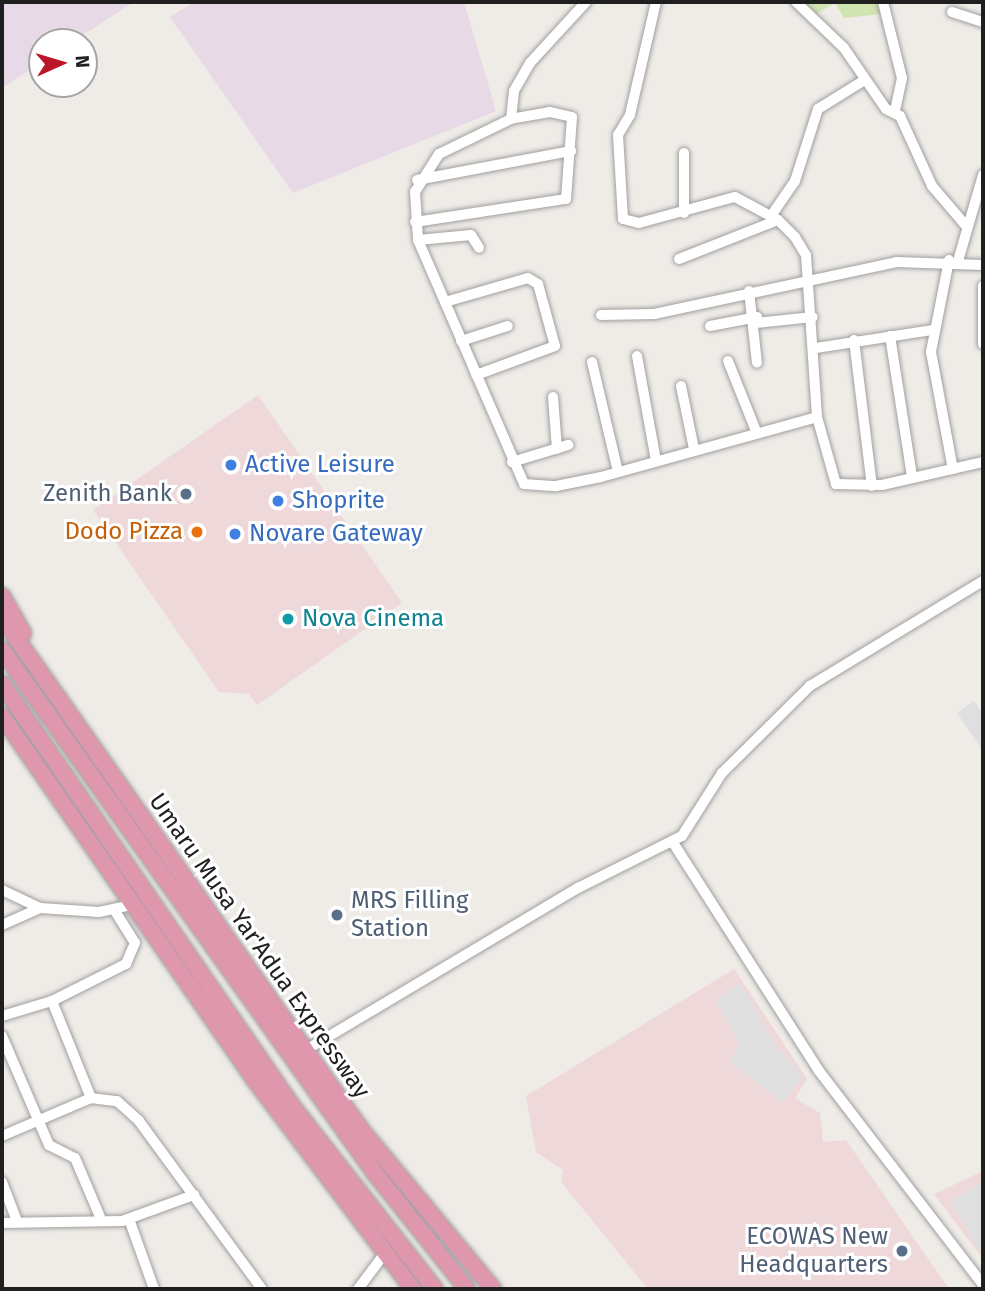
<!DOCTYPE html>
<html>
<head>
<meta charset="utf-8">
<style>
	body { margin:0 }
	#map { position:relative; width:985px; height:1291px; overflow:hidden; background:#efebe7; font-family:"Fira Sans",sans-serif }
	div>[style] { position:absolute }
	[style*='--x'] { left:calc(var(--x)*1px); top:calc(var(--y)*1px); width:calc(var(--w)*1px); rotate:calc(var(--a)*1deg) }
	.commercial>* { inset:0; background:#eed8da }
	.industrial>* { inset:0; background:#e7d9e6 }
	.grass>* { inset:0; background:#d0e4b2 }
	.parking>* { inset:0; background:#dfdfdf }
	.roads { filter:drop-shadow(0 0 2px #a0a0a0) drop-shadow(0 0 2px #a0a0a0) }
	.minor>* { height:10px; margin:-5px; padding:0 5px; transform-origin:5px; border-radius:5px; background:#fff }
	.highway>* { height:16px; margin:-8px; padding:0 8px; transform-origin:8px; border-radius:8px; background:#de97ac }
	.dots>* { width:19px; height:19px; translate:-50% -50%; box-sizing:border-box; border:4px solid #fff; border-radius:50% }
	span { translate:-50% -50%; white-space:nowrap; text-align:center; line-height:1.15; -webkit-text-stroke:6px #fff; paint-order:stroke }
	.shop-label { font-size:24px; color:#366cbe }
	.left { translate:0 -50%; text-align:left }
	.service-label { font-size:24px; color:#4e5e75 }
	.right { translate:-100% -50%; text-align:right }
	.food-label { font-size:24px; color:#c56008 }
	.culture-label { font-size:24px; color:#0d838f }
	.street-label { font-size:24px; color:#1f1f1f }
	.frame { position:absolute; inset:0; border:4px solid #1f1f1f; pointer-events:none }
	.north { position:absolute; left:28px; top:28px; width:70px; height:70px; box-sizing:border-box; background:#fff; border:2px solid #a5a5a5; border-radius:50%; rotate:86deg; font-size:19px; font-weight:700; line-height:28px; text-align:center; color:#1f1f1f }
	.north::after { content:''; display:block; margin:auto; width:24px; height:32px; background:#ba1528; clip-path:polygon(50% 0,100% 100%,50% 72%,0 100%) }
</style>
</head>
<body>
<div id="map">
	<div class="commercial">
		<div style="clip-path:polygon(258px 395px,402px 603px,257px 705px,249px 694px,219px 692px,93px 510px)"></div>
		<div style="clip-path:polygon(734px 969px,807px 1079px,795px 1098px,820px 1113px,823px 1142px,846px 1140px,949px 1289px,648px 1289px,561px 1182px,563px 1170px,536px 1152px,526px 1096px)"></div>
		<div style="clip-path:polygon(983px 1171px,983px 1259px,934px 1194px)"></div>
	</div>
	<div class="industrial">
		<div style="clip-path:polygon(2px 2px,134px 2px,72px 42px,42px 42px,42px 62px,2px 88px)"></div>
		<div style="clip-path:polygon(194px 2px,464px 2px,496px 111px,293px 193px,170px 17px)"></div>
	</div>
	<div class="grass">
		<div style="clip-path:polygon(801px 2px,881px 2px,882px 14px,844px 18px,835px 3px,814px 15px)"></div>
	</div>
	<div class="parking">
		<div style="clip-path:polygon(974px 701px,983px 714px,983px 751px,957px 713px)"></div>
		<div style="clip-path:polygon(740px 983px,777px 1047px,803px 1076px,782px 1103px,730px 1062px,740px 1044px,715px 1000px)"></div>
		<div style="clip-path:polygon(981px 1183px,983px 1246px,978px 1249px,950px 1201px)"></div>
	</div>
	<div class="roads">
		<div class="minor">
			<div style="--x:586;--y:2;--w:83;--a:132.6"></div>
			<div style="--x:530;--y:63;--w:32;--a:120"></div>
			<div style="--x:514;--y:91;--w:28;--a:96"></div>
			<div style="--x:511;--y:119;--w:80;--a:154.1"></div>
			<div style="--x:439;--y:154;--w:45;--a:122.3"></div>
			<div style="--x:415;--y:192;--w:48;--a:86.4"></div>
			<div style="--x:418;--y:240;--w:266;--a:66.5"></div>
			<div style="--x:524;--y:484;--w:32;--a:4"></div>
			<div style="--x:556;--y:486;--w:46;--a:-11.3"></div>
			<div style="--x:601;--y:477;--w:224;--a:-15.5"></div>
			<div style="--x:656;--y:2;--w:116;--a:103"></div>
			<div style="--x:630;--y:115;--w:23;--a:121"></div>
			<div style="--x:618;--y:135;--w:84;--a:86.6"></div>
			<div style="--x:623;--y:219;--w:16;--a:14"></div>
			<div style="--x:639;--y:223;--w:99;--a:-15.2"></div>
			<div style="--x:735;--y:197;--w:49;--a:28.1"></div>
			<div style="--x:778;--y:220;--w:24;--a:45"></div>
			<div style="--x:795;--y:237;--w:21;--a:59"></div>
			<div style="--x:806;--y:255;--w:162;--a:86.1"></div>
			<div style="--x:817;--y:417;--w:70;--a:74.2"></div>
			<div style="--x:836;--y:484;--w:46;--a:1.2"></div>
			<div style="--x:882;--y:485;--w:104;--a:-12.8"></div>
			<div style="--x:796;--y:2;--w:66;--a:43.8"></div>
			<div style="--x:844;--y:48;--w:74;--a:55.5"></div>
			<div style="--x:886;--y:109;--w:16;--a:27"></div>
			<div style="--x:900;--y:116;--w:77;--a:65.4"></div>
			<div style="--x:932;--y:186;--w:54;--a:49.5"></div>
			<div style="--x:883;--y:2;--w:78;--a:76"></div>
			<div style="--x:902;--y:78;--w:35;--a:102"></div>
			<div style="--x:952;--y:12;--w:33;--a:18"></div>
			<div style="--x:684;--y:153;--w:60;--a:90"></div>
			<div style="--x:417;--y:180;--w:157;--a:-10.7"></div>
			<div style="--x:771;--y:216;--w:42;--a:-55.6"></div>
			<div style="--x:795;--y:181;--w:76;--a:-72.3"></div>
			<div style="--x:818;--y:109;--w:53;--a:-31.9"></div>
			<div style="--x:415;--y:222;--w:153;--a:-8.7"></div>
			<div style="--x:566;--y:199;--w:82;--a:-85.8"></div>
			<div style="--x:572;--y:117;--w:23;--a:-167"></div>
			<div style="--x:550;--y:112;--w:40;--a:170"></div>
			<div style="--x:418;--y:240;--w:53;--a:-5.4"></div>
			<div style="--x:471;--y:235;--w:15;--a:58"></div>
			<div style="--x:679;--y:259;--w:106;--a:-21.5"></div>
			<div style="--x:949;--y:260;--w:94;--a:101.1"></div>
			<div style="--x:931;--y:352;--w:119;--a:79.4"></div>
			<div style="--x:958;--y:261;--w:90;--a:-73.8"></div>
			<div style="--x:983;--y:286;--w:58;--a:90"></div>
			<div style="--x:749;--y:291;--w:72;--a:83.7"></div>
			<div style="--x:445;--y:302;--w:86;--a:-16.1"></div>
			<div style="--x:528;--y:278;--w:12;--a:31"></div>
			<div style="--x:538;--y:284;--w:64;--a:74.7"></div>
			<div style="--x:555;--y:346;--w:84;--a:159.8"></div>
			<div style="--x:601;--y:315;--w:53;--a:-1.1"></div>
			<div style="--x:654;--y:314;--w:248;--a:-12.1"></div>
			<div style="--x:896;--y:262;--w:87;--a:2"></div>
			<div style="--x:756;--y:323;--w:57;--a:-6"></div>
			<div style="--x:710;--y:326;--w:48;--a:-10.8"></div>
			<div style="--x:890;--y:336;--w:143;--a:81.1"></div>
			<div style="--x:854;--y:340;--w:147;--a:83"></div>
			<div style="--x:461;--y:341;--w:49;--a:-17.7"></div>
			<div style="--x:816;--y:348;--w:117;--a:-8.8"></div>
			<div style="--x:637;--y:356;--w:107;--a:79.7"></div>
			<div style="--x:728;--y:361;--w:75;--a:68.2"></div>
			<div style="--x:592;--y:362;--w:113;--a:76.7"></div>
			<div style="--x:681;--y:386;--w:64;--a:78.3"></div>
			<div style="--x:553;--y:397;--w:52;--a:85.6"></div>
			<div style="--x:512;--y:462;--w:59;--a:-16.9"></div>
			<div style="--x:672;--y:841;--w:273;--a:57.4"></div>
			<div style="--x:819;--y:1071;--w:270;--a:52.5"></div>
			<div style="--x:2;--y:890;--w:42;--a:25.3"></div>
			<div style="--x:2;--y:925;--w:42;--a:-24.1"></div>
			<div style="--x:40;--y:908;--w:59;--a:3.9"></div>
			<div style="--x:99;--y:912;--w:35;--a:-12"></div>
			<div style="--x:52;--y:1001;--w:105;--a:68.1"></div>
			<div style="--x:91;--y:1098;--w:26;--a:7"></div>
			<div style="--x:117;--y:1101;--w:30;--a:42"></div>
			<div style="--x:139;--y:1121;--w:208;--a:53.8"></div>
			<div style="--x:2;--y:1016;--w:52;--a:-16.7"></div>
			<div style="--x:52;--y:1001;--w:83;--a:-26.6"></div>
			<div style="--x:126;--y:964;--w:23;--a:-67"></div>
			<div style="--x:135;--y:943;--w:40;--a:-122"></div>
			<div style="--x:2;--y:1036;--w:119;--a:66.7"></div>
			<div style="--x:49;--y:1145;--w:29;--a:27"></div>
			<div style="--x:75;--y:1158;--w:64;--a:67"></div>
			<div style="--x:306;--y:1050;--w:317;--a:-30.8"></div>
			<div style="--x:578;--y:888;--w:116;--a:-26.6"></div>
			<div style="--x:682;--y:836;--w:75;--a:-57.6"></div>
			<div style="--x:722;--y:773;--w:124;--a:-44.7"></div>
			<div style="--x:810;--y:686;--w:202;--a:-31.3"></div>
			<div style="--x:2;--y:1136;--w:97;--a:-23.1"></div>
			<div style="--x:2;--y:1182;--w:42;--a:69"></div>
			<div style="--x:129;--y:1219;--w:74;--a:70.3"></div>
			<div style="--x:2;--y:1223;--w:120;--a:-1"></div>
			<div style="--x:122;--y:1221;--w:77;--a:-19.9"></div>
			<div style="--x:358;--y:1289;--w:45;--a:-53.1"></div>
		</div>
		<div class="highway">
			<div style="--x:2;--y:596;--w:43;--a:60.4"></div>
			<div style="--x:2;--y:618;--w:627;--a:54.94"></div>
			<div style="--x:362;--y:1131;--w:205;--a:50.3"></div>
			<div style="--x:2;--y:650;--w:641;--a:54.52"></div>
			<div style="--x:374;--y:1172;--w:149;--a:51.5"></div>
			<div style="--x:2;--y:684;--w:512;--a:55.5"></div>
			<div style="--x:292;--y:1106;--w:232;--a:52"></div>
			<div style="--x:2;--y:716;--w:442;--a:55.2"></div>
			<div style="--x:254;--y:1079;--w:263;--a:52.9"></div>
		</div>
	</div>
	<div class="dots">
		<div style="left:231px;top:465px;background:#3f7fe0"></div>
		<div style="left:186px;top:494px;background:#5c6f8a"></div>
		<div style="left:278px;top:501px;background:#3f7fe0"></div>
		<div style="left:197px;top:532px;background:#e8710a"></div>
		<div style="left:235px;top:534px;background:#3f7fe0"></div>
		<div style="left:288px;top:619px;background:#0f9aa8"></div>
		<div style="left:337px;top:915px;background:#5c6f8a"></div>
		<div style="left:902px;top:1251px;background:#5c6f8a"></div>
	</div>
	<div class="shop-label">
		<span class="left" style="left:245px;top:465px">Active Leisure</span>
		<span class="left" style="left:292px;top:501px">Shoprite</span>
		<span class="left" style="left:249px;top:534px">Novare Gateway</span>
	</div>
	<div class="service-label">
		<span class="right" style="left:172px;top:494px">Zenith Bank</span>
		<span class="left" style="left:351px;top:915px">MRS Filling<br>Station</span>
		<span class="right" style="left:888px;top:1251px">ECOWAS New<br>Headquarters</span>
	</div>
	<div class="food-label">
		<span class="right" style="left:183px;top:532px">Dodo Pizza</span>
	</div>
	<div class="culture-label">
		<span class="left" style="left:302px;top:619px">Nova Cinema</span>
	</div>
	<div class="street-label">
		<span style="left:259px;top:946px;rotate:55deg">Umaru Musa Yar'Adua Expressway</span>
	</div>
	<div class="frame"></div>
	<div class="north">N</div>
</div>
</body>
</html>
